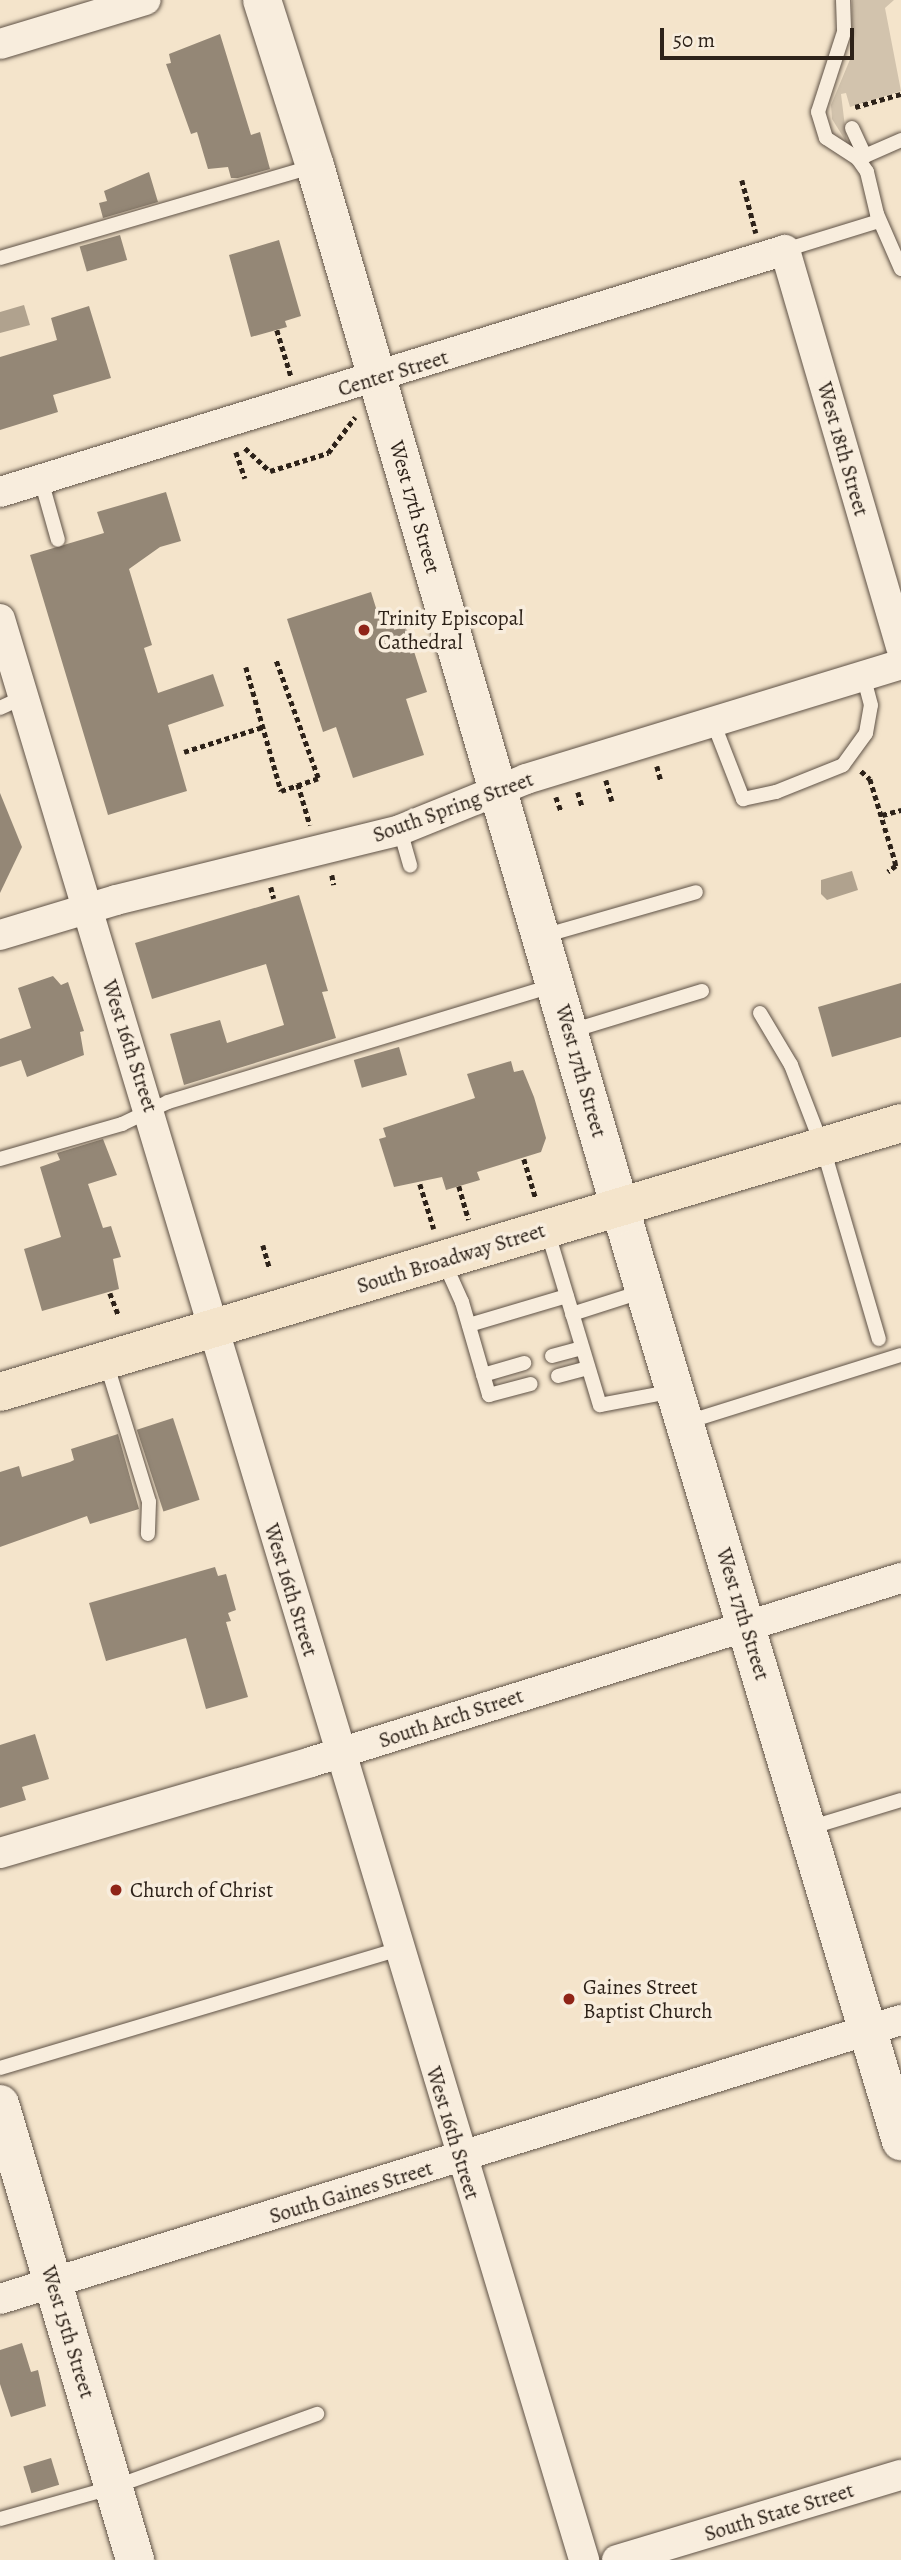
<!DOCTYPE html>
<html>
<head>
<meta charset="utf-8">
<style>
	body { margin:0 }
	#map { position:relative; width:901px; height:2560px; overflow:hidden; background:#f4e4cb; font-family:Alegreya,serif }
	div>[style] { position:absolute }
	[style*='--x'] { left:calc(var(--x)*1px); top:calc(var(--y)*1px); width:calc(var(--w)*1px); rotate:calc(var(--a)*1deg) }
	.green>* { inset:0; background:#d2c3ad }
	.water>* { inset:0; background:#b0a28e }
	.building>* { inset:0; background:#948776; transform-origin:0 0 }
	.path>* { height:4.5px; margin-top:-2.25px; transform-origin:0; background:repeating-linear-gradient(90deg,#2d2219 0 5px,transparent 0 8.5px) }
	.roads { filter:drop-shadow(0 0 2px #5f5246) drop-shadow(0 0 2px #5f5246) }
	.lane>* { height:14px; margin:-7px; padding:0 7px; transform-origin:7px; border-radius:7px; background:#f8eddd }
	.street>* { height:30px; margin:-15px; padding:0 15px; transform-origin:15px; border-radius:15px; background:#f8eddd }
	.secondary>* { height:38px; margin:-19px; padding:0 19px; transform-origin:19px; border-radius:19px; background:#f8eddd }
	.primary>* { height:38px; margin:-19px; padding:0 19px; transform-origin:19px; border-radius:19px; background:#f4e4cb }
	.dots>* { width:19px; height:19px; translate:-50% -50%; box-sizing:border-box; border:4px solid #f8eddd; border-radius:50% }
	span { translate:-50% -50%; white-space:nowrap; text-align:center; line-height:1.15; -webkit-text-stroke:7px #f8eddd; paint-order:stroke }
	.street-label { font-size:21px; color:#2d2219 }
	.poi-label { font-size:21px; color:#2d2219 }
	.left { translate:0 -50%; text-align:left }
	.scale { position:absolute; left:660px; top:28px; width:194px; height:32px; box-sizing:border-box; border:4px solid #2d2219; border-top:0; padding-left:9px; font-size:21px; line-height:24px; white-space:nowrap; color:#2d2219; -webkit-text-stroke:5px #f8eddd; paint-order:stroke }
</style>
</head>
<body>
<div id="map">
	<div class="green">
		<div style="clip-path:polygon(852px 0,894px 0,885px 8px,901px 91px,850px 107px,846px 93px,841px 94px,847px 143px,832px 119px,831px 105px,851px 57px)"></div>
	</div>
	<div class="water">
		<div style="clip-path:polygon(24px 305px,30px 325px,0 333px,0 312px)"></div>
		<div style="clip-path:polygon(852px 871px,858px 890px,827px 900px,821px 894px,821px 880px)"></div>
	</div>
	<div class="building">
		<div style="clip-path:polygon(220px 34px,251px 135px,260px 132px,270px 169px,238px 178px,231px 178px,228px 167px,208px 169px,197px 132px,191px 134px,166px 64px,171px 63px,169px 54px)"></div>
		<div style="clip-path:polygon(149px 172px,158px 202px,103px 218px,99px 203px,107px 201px,104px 191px)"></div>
		<div style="left:120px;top:235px;width:26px;height:42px;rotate:74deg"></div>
		<div style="clip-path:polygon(279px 240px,301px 316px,285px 321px,287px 327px,251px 337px,229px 255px)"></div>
		<div style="clip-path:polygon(89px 306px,111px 378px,53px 395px,58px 412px,0 430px,0 357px,57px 340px,51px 318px)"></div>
		<div style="clip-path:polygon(166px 492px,181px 541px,160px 547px,129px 569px,152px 645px,144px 648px,158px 693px,213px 674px,224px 706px,168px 725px,187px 791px,108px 815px,30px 555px,104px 533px,97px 512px)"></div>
		<div style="clip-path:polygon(371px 592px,381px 624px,403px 617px,427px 692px,406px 699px,424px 755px,353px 778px,336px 727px,323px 732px,287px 619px)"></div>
		<div style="clip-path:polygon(0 793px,22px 847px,0 893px)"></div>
		<div style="clip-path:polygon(299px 895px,328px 991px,322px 992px,336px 1038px,184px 1085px,170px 1034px,220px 1020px,227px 1043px,284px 1025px,266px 964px,152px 999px,135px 943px)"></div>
		<div style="clip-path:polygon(53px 976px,61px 985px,68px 982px,84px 1031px,80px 1032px,84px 1055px,27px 1077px,21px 1060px,0 1067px,0 1039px,31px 1028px,18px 988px)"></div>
		<div style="clip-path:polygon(901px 983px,901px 1037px,832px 1057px,818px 1007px)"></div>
		<div style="left:399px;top:1047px;width:29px;height:47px;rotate:74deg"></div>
		<div style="clip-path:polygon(511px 1061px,514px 1072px,523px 1070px,534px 1097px,546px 1138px,541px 1152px,477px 1172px,480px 1180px,446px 1190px,442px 1177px,394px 1187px,379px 1139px,386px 1137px,383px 1128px,475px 1098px,467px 1074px)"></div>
		<div style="clip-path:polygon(103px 1139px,117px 1175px,88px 1184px,103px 1228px,111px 1226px,121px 1257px,113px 1259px,119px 1289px,42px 1311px,24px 1249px,61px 1237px,40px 1167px,60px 1160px,57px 1153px)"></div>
		<div style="left:173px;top:1418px;width:86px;height:38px;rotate:72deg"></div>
		<div style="clip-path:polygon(118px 1434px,139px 1509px,90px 1524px,87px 1516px,0 1547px,0 1472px,19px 1466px,22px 1477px,70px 1462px,74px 1460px,71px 1449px)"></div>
		<div style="clip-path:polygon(215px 1567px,218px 1576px,226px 1574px,236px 1610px,228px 1613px,231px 1621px,226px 1622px,248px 1697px,206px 1709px,186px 1638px,106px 1661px,89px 1603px)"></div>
		<div style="clip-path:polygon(35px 1734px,49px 1779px,22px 1787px,26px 1800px,0 1808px,0 1745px)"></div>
		<div style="clip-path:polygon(22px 2343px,31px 2372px,38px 2370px,46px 2406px,11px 2417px,0 2384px,0 2350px)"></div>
		<div style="left:51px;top:2458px;width:28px;height:29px;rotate:73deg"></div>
	</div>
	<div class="path">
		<div style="--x:855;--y:107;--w:48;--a:-15.8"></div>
		<div style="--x:742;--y:180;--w:55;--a:75.2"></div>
		<div style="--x:277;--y:330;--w:48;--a:73.1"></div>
		<div style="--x:245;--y:448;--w:34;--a:43"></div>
		<div style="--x:270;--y:471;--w:61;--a:-17.2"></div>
		<div style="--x:328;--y:453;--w:45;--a:-53.1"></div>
		<div style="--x:236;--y:452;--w:28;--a:71"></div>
		<div style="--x:246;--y:667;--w:129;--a:74.2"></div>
		<div style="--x:281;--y:791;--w:39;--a:-19"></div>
		<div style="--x:318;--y:778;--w:127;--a:-109.7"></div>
		<div style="--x:184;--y:752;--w:83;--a:-17.6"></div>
		<div style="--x:657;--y:766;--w:16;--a:75"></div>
		<div style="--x:861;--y:771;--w:12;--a:42"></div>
		<div style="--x:870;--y:779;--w:86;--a:73"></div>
		<div style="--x:895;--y:861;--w:5;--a:79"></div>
		<div style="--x:896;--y:866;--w:10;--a:143"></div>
		<div style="--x:606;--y:780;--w:22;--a:74"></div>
		<div style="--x:298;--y:784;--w:43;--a:73.7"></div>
		<div style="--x:578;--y:792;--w:15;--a:74"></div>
		<div style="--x:556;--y:797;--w:15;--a:70"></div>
		<div style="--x:882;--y:815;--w:20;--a:-15"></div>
		<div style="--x:332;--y:875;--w:10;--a:79"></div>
		<div style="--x:271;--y:887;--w:12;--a:76"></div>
		<div style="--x:524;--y:1159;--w:42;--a:73.3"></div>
		<div style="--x:420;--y:1184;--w:47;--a:72.7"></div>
		<div style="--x:459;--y:1186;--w:35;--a:74"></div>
		<div style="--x:263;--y:1245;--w:25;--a:74"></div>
		<div style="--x:110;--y:1293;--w:25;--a:69"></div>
	</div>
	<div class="roads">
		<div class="lane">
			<div style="--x:843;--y:0;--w:32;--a:88"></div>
			<div style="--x:844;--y:32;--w:84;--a:108"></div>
			<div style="--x:818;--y:112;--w:27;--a:73"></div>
			<div style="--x:826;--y:138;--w:38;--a:33"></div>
			<div style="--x:858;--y:159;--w:16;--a:55"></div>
			<div style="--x:867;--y:172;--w:43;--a:76.6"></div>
			<div style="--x:877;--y:214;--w:60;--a:66.4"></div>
			<div style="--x:852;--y:128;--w:31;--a:65"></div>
			<div style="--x:858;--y:159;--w:47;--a:-23.8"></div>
			<div style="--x:785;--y:250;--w:98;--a:-17.1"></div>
			<div style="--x:0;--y:258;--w:327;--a:-16.3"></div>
			<div style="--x:41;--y:480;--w:62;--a:74.2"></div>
			<div style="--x:0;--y:708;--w:26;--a:-25"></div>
			<div style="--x:713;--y:722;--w:83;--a:68.7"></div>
			<div style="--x:743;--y:799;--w:34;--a:-12"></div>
			<div style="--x:776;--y:792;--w:72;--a:-21.9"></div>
			<div style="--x:843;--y:765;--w:39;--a:-54"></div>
			<div style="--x:866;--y:733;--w:28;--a:-80"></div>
			<div style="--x:871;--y:705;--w:30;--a:-105"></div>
			<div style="--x:400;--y:830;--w:37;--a:74"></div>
			<div style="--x:543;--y:936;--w:159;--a:-16"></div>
			<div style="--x:760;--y:1013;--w:61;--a:59.2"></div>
			<div style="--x:791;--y:1065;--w:89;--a:68.9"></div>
			<div style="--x:823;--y:1148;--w:199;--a:73.7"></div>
			<div style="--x:571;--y:1031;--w:137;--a:-17"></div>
			<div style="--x:0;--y:1159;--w:127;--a:-16"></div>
			<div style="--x:122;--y:1124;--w:51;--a:-25.6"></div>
			<div style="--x:168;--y:1102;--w:401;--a:-16.8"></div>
			<div style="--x:547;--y:1230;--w:183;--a:73.2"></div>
			<div style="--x:600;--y:1405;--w:75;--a:-10.7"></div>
			<div style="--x:444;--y:1262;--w:44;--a:65.8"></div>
			<div style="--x:462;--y:1302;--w:97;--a:73.8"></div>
			<div style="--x:489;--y:1395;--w:43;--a:-14.7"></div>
			<div style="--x:572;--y:1314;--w:76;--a:-17.7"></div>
			<div style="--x:469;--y:1325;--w:102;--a:-16.5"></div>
			<div style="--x:552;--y:1356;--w:30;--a:-15"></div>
			<div style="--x:106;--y:1362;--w:146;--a:72.9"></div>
			<div style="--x:149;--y:1502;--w:32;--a:92"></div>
			<div style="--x:483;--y:1375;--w:43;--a:-16.3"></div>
			<div style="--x:558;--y:1376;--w:31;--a:-15"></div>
			<div style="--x:687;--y:1422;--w:224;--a:-17.4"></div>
			<div style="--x:809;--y:1828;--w:96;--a:-16.9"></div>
			<div style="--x:0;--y:2068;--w:415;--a:-16.6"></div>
			<div style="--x:0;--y:2519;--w:118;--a:-15.7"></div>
			<div style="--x:114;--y:2487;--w:216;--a:-19.8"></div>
		</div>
		<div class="street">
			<div style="--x:0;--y:44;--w:152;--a:-16.8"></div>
			<div style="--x:0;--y:492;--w:821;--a:-17.13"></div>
			<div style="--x:785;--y:250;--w:414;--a:73.7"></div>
			<div style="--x:0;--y:619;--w:2027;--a:73.25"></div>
			<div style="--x:0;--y:935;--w:121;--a:-16.8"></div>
			<div style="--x:116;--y:900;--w:292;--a:-13.8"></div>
			<div style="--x:400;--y:830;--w:136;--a:-22"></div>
			<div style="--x:526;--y:779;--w:392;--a:-17"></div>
			<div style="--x:0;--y:1853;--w:324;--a:-16.3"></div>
			<div style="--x:311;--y:1762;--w:618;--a:-17.32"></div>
			<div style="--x:0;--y:2299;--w:943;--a:-17.21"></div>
			<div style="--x:617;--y:2560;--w:296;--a:-16.7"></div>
		</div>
		<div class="secondary">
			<div style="--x:262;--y:0;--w:174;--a:72.3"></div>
			<div style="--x:315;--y:166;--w:1128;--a:73.68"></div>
			<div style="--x:632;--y:1249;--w:932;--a:73.22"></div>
			<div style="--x:0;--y:2104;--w:476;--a:73.5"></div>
		</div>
		<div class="primary">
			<div style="--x:0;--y:1392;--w:940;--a:-16.62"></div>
		</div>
	</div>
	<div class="dots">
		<div style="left:364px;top:630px;background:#8f2418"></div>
		<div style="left:116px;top:1890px;background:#8f2418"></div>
		<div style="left:569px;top:1999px;background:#8f2418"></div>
	</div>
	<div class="street-label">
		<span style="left:393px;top:373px;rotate:-17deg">Center Street</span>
		<span style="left:843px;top:449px;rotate:74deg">West 18th Street</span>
		<span style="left:415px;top:507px;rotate:74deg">West 17th Street</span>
		<span style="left:453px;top:807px;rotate:-20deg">South Spring Street</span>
		<span style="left:130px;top:1046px;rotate:72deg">West 16th Street</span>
		<span style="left:581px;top:1071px;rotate:74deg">West 17th Street</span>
		<span style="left:451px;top:1258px;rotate:-17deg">South Broadway Street</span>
		<span style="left:291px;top:1590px;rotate:73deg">West 16th Street</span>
		<span style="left:743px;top:1614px;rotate:73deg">West 17th Street</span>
		<span style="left:451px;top:1718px;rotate:-18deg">South Arch Street</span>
		<span style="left:453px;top:2133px;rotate:73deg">West 16th Street</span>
		<span style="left:351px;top:2192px;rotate:-17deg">South Gaines Street</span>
		<span style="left:68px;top:2332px;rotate:73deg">West 15th Street</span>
		<span style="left:779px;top:2512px;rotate:-17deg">South State Street</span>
	</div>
	<div class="poi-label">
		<span class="left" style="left:378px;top:630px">Trinity Episcopal<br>Cathedral</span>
		<span class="left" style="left:130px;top:1890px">Church of Christ</span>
		<span class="left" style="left:583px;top:1999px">Gaines Street<br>Baptist Church</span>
	</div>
	<div class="scale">50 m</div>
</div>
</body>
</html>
